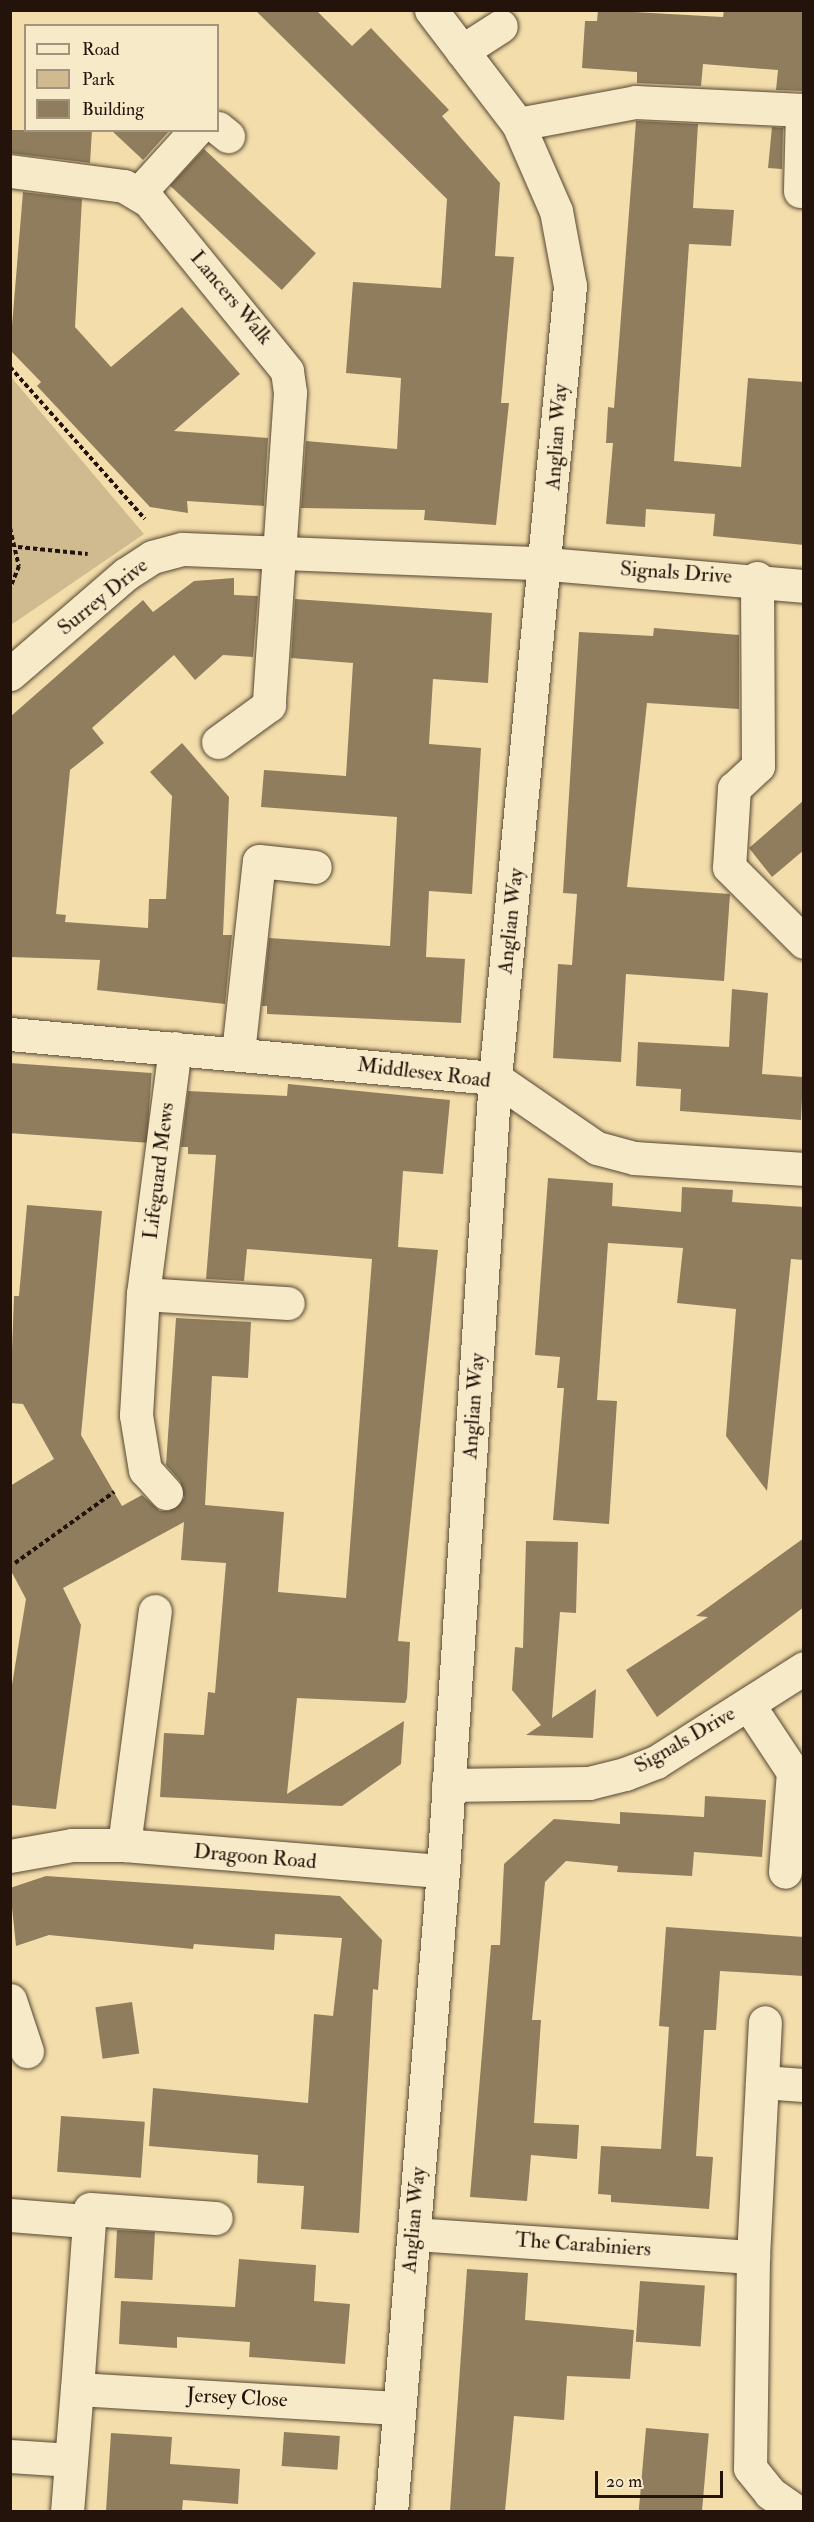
<!DOCTYPE html>
<html>
<head>
<meta charset="utf-8">
<style>
	body { margin:0 }
	#map { position:relative; width:814px; height:2522px; overflow:hidden; background:#f3deab; font-family:"IM FELL Double Pica",serif }
	div>[style] { position:absolute }
	[style*='--x'] { left:calc(var(--x)*1px); top:calc(var(--y)*1px); width:calc(var(--w)*1px); rotate:calc(var(--a)*1deg) }
	.green>* { inset:0; background:#d0bb90 }
	.building>* { inset:0; background:#8f7d5e; transform-origin:0 0 }
	.path>* { height:4px; margin-top:-2px; transform-origin:0; background:repeating-linear-gradient(90deg,#23130b 0 4.5px,transparent 0 7.5px) }
	.roads { filter:drop-shadow(0 0 2px #574633) drop-shadow(0 0 2px #574633) }
	.minor>* { height:33px; margin:-16.5px; padding:0 16.5px; transform-origin:16.5px; border-radius:16.5px; background:#f7eac8 }
	span { translate:-50% -50%; white-space:nowrap; text-align:center; line-height:1.15; -webkit-text-stroke:5px #f7eac8; paint-order:stroke }
	.street-label { font-size:21px; color:#23130b }
	.frame { position:absolute; inset:0; border:12px solid #23130b; pointer-events:none }
	.legend { position:absolute; left:24px; top:24px; width:195px; height:108px; box-sizing:border-box; background:#f7eac8; border:2px solid #a2947c; margin:0; padding:8px 10px; list-style:none; font-size:18px; color:#23130b }
	.legend li { display:flex; align-items:center; gap:12px; height:30px }
	.legend b { width:30px; border:2px solid #a2947c }
	.scale { position:absolute; left:595px; top:2471px; width:128px; height:27px; box-sizing:border-box; border:3px solid #23130b; border-top:0; padding-left:8px; font-size:18px; line-height:21px; white-space:nowrap; color:#23130b; -webkit-text-stroke:4px #f7eac8; paint-order:stroke }
</style>
</head>
<body>
<div id="map">
	<div class="green">
		<div style="clip-path:polygon(11px 377px,144px 534px,11px 625px)"></div>
	</div>
	<div class="building">
		<div style="clip-path:polygon(255px 10px,316px 10px,352px 46px,371px 28px,449px 110px,442px 116px,500px 183px,495px 256px,514px 257px,501px 403px,509px 403px,496px 525px,424px 520px,425px 510px,301px 508px,306px 441px,397px 449px,401px 378px,346px 373px,353px 282px,441px 288px,447px 199px)"></div>
		<div style="clip-path:polygon(598px 10px,723px 17px,724px 10px,804px 10px,804px 91px,776px 90px,778px 70px,703px 64px,701px 86px,637px 83px,637px 72px,582px 68px,585px 21px,597px 21px)"></div>
		<div style="clip-path:polygon(636px 121px,698px 124px,693px 208px,734px 210px,731px 246px,689px 244px,674px 461px,741px 467px,748px 378px,804px 382px,804px 545px,713px 536px,715px 514px,646px 509px,645px 527px,606px 524px,613px 443px,606px 443px,608px 407px,614px 408px)"></div>
		<div style="clip-path:polygon(772px 127px,783px 128px,782px 169px,768px 168px)"></div>
		<div style="clip-path:polygon(10px 130px,92px 130px,90px 163px,10px 153px)"></div>
		<div style="clip-path:polygon(111px 130px,170px 130px,143px 160px)"></div>
		<div style="left:204px;top:149px;width:153px;height:50px;rotate:43deg"></div>
		<div style="clip-path:polygon(23px 192px,82px 199px,75px 327px,111px 367px,182px 307px,240px 374px,174px 431px,268px 438px,264px 506px,187px 501px,188px 513px,150px 507px,37px 386px,41px 382px,10px 350px)"></div>
		<div style="clip-path:polygon(234px 578px,234px 595px,258px 596px,253px 657px,223px 655px,195px 680px,174px 655px,92px 728px,104px 743px,70px 770px,56px 914px,66px 915px,65px 922px,148px 928px,149px 899px,166px 899px,172px 796px,150px 772px,182px 743px,229px 797px,223px 935px,232px 935px,225px 1004px,97px 990px,100px 960px,10px 957px,10px 717px,143px 600px,153px 612px,194px 581px)"></div>
		<div style="clip-path:polygon(295px 599px,492px 613px,488px 683px,433px 679px,429px 744px,481px 748px,472px 894px,429px 891px,426px 957px,465px 959px,461px 1023px,267px 1014px,267px 1006px,262px 1006px,269px 938px,390px 946px,397px 817px,261px 807px,264px 770px,346px 776px,353px 663px,291px 658px)"></div>
		<div style="clip-path:polygon(654px 628px,739px 635px,739px 709px,647px 703px,627px 887px,730px 894px,724px 981px,626px 974px,621px 1062px,553px 1058px,558px 964px,572px 965px,577px 894px,563px 893px,579px 632px,653px 636px)"></div>
		<div style="clip-path:polygon(804px 800px,804px 850px,772px 877px,749px 848px)"></div>
		<div style="clip-path:polygon(732px 989px,768px 993px,762px 1074px,803px 1077px,801px 1120px,680px 1111px,681px 1089px,636px 1086px,638px 1042px,729px 1047px)"></div>
		<div style="left:10px;top:1063px;width:142px;height:70px;rotate:4deg"></div>
		<div style="clip-path:polygon(288px 1084px,450px 1100px,443px 1174px,403px 1171px,398px 1247px,438px 1250px,398px 1641px,410px 1642px,407px 1698px,405px 1703px,297px 1698px,287px 1794px,404px 1721px,401px 1764px,342px 1806px,160px 1797px,164px 1733px,204px 1735px,208px 1692px,215px 1693px,226px 1563px,181px 1560px,184px 1522px,63px 1588px,81px 1625px,56px 1809px,10px 1805px,10px 1697px,26px 1599px,10px 1569px,10px 1486px,54px 1459px,23px 1404px,10px 1403px,14px 1296px,19px 1296px,27px 1205px,102px 1211px,81px 1435px,122px 1506px,142px 1495px,160px 1511px,169px 1511px,184px 1498px,180px 1481px,166px 1465px,176px 1318px,251px 1322px,248px 1378px,212px 1376px,205px 1505px,284px 1512px,278px 1592px,346px 1598px,372px 1259px,247px 1249px,244px 1281px,206px 1279px,216px 1155px,188px 1154px,188px 1147px,181px 1147px,188px 1091px,287px 1096px)"></div>
		<div style="clip-path:polygon(548px 1178px,613px 1183px,612px 1206px,681px 1212px,682px 1187px,733px 1190px,732px 1202px,804px 1207px,804px 1260px,791px 1259px,767px 1491px,726px 1436px,736px 1309px,677px 1303px,683px 1248px,608px 1243px,597px 1400px,617px 1401px,609px 1524px,553px 1520px,564px 1388px,557px 1388px,560px 1357px,535px 1355px)"></div>
		<div style="clip-path:polygon(804px 1538px,804px 1607px,657px 1717px,626px 1670px,708px 1617px,696px 1616px)"></div>
		<div style="clip-path:polygon(526px 1541px,578px 1542px,576px 1613px,560px 1612px,552px 1718px,596px 1689px,593px 1738px,526px 1735px,541px 1725px,512px 1690px,515px 1647px,523px 1648px)"></div>
		<div style="clip-path:polygon(705px 1796px,766px 1800px,762px 1857px,694px 1852px,692px 1876px,617px 1872px,618px 1866px,566px 1861px,545px 1882px,532px 2020px,541px 2020px,534px 2123px,579px 2125px,577px 2159px,531px 2155px,527px 2201px,470px 2197px,491px 1945px,500px 1945px,504px 1864px,554px 1819px,620px 1824px,620px 1812px,704px 1817px)"></div>
		<div style="clip-path:polygon(46px 1876px,340px 1896px,382px 1940px,378px 1990px,373px 1989px,359px 2233px,301px 2229px,304px 2186px,257px 2183px,258px 2155px,149px 2146px,153px 2088px,308px 2103px,314px 2014px,333px 2016px,342px 1938px,275px 1934px,274px 1950px,194px 1944px,193px 1949px,49px 1935px,16px 1946px,10px 1888px)"></div>
		<div style="clip-path:polygon(666px 1927px,804px 1937px,804px 1976px,720px 1971px,716px 2030px,704px 2030px,696px 2156px,713px 2157px,709px 2209px,611px 2202px,611px 2195px,598px 2194px,601px 2146px,661px 2149px,669px 2027px,659px 2026px)"></div>
		<div style="left:132px;top:2002px;width:52px;height:37px;rotate:82deg"></div>
		<div style="left:61px;top:2116px;width:84px;height:56px;rotate:4deg"></div>
		<div style="left:117px;top:2230px;width:38px;height:48px;rotate:3deg"></div>
		<div style="clip-path:polygon(239px 2259px,316px 2265px,314px 2301px,350px 2304px,345px 2364px,249px 2357px,250px 2342px,177px 2337px,177px 2348px,119px 2344px,121px 2301px,235px 2307px)"></div>
		<div style="clip-path:polygon(467px 2269px,528px 2273px,525px 2320px,634px 2330px,630px 2379px,567px 2376px,564px 2420px,514px 2416px,505px 2511px,450px 2511px)"></div>
		<div style="left:640px;top:2281px;width:65px;height:61px;rotate:4deg"></div>
		<div style="left:646px;top:2428px;width:63px;height:83px;rotate:5deg"></div>
		<div style="left:284px;top:2432px;width:56px;height:34px;rotate:4deg"></div>
		<div style="clip-path:polygon(111px 2433px,172px 2437px,170px 2464px,240px 2469px,238px 2504px,183px 2500px,182px 2511px,106px 2511px)"></div>
	</div>
	<div class="path">
		<div style="--x:10;--y:367;--w:203;--a:48.4"></div>
		<div style="--x:10;--y:528;--w:39;--a:77"></div>
		<div style="--x:19;--y:566;--w:24;--a:112"></div>
		<div style="--x:18;--y:547;--w:70;--a:5.7"></div>
		<div style="--x:15;--y:1563;--w:122;--a:-35.6"></div>
	</div>
	<div class="roads">
		<div class="minor">
			<div style="--x:431;--y:10;--w:143;--a:52.7"></div>
			<div style="--x:518;--y:124;--w:95;--a:66.4"></div>
			<div style="--x:556;--y:211;--w:76;--a:79.4"></div>
			<div style="--x:570;--y:286;--w:796;--a:95.41"></div>
			<div style="--x:495;--y:1078;--w:795;--a:93.75"></div>
			<div style="--x:462;--y:51;--w:46;--a:-32.7"></div>
			<div style="--x:518;--y:124;--w:119;--a:-10.6"></div>
			<div style="--x:635;--y:102;--w:169;--a:2.7"></div>
			<div style="--x:218;--y:128;--w:13;--a:39"></div>
			<div style="--x:10;--y:171;--w:115;--a:7.5"></div>
			<div style="--x:124;--y:186;--w:29;--a:31"></div>
			<div style="--x:149;--y:201;--w:219;--a:50.9"></div>
			<div style="--x:287;--y:371;--w:22;--a:82"></div>
			<div style="--x:290;--y:393;--w:313;--a:93.9"></div>
			<div style="--x:269;--y:705;--w:63;--a:144"></div>
			<div style="--x:800;--y:191;--w:81;--a:-88.6"></div>
			<div style="--x:138;--y:194;--w:86;--a:-47.8"></div>
			<div style="--x:757;--y:578;--w:188;--a:89.7"></div>
			<div style="--x:758;--y:766;--w:33;--a:137"></div>
			<div style="--x:734;--y:788;--w:79;--a:93.6"></div>
			<div style="--x:729;--y:867;--w:106;--a:45"></div>
			<div style="--x:10;--y:674;--w:153;--a:-40.8"></div>
			<div style="--x:126;--y:574;--w:31;--a:-33"></div>
			<div style="--x:152;--y:557;--w:31;--a:-15"></div>
			<div style="--x:182;--y:549;--w:366;--a:2.3"></div>
			<div style="--x:548;--y:564;--w:257;--a:4.9"></div>
			<div style="--x:10;--y:1034;--w:487;--a:5.2"></div>
			<div style="--x:495;--y:1078;--w:124;--a:34.5"></div>
			<div style="--x:597;--y:1148;--w:39;--a:15"></div>
			<div style="--x:635;--y:1158;--w:169;--a:3.7"></div>
			<div style="--x:238;--y:1053;--w:193;--a:-83.8"></div>
			<div style="--x:259;--y:861;--w:56;--a:6.1"></div>
			<div style="--x:143;--y:1294;--w:145;--a:3.6"></div>
			<div style="--x:166;--y:1493;--w:31;--a:-132"></div>
			<div style="--x:145;--y:1470;--w:56;--a:-99.3"></div>
			<div style="--x:136;--y:1415;--w:121;--a:-86.7"></div>
			<div style="--x:143;--y:1294;--w:248;--a:-82.6"></div>
			<div style="--x:748;--y:1704;--w:82;--a:56.5"></div>
			<div style="--x:793;--y:1772;--w:100;--a:94.6"></div>
			<div style="--x:448;--y:1785;--w:141;--a:-0.8"></div>
			<div style="--x:589;--y:1783;--w:37;--a:-14"></div>
			<div style="--x:625;--y:1774;--w:33;--a:-21"></div>
			<div style="--x:656;--y:1762;--w:175;--a:-32.4"></div>
			<div style="--x:124;--y:1845;--w:236;--a:-82.5"></div>
			<div style="--x:10;--y:1856;--w:63;--a:-10.1"></div>
			<div style="--x:72;--y:1845;--w:52;--a:0"></div>
			<div style="--x:124;--y:1845;--w:320;--a:4.7"></div>
			<div style="--x:443;--y:1871;--w:643;--a:94.64"></div>
			<div style="--x:10;--y:2000;--w:54;--a:71.6"></div>
			<div style="--x:762;--y:2082;--w:42;--a:4.1"></div>
			<div style="--x:10;--y:2215;--w:76;--a:4.5"></div>
			<div style="--x:414;--y:2234;--w:340;--a:3.9"></div>
			<div style="--x:753;--y:2257;--w:235;--a:-87.1"></div>
			<div style="--x:753;--y:2257;--w:211;--a:90.8"></div>
			<div style="--x:750;--y:2468;--w:32;--a:51"></div>
			<div style="--x:770;--y:2493;--w:33;--a:35"></div>
			<div style="--x:77;--y:2389;--w:180;--a:-85.9"></div>
			<div style="--x:90;--y:2209;--w:126;--a:4.1"></div>
			<div style="--x:10;--y:2456;--w:61;--a:3.8"></div>
			<div style="--x:67;--y:2512;--w:123;--a:-85.4"></div>
			<div style="--x:77;--y:2389;--w:321;--a:3.4"></div>
		</div>
	</div>
	<div class="street-label">
		<span style="left:231px;top:298px;rotate:50deg">Lancers Walk</span>
		<span style="left:557px;top:437px;rotate:-86deg">Anglian Way</span>
		<span style="left:676px;top:573px;rotate:4deg">Signals Drive</span>
		<span style="left:103px;top:597px;rotate:-39deg">Surrey Drive</span>
		<span style="left:511px;top:921px;rotate:-84deg">Anglian Way</span>
		<span style="left:424px;top:1073px;rotate:7deg">Middlesex Road</span>
		<span style="left:159px;top:1171px;rotate:-83deg">Lifeguard Mews</span>
		<span style="left:474px;top:1406px;rotate:-86deg">Anglian Way</span>
		<span style="left:685px;top:1740px;rotate:-30deg">Signals Drive</span>
		<span style="left:255px;top:1857px;rotate:5deg">Dragoon Road</span>
		<span style="left:414px;top:2220px;rotate:-85deg">Anglian Way</span>
		<span style="left:583px;top:2245px;rotate:4deg">The Carabiniers</span>
		<span style="left:237px;top:2398px;rotate:3deg">Jersey Close</span>
	</div>
	<div class="frame"></div>
	<ul class="legend">
	<li><b style="height:8px;background:#f7eac8"></b>Road</li>
	<li><b style="height:16px;background:#d0bb90"></b>Park</li>
	<li><b style="height:16px;background:#8f7d5e"></b>Building</li>
	</ul>
	<div class="scale">20 m</div>
</div>
</body>
</html>
